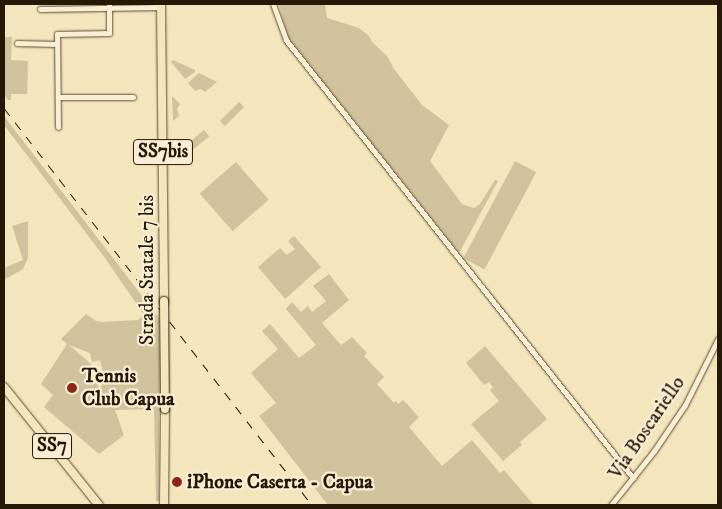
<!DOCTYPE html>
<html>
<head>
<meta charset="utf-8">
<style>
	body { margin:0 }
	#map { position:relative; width:722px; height:509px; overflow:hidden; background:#f4e5bc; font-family:"IM FELL DW Pica",serif }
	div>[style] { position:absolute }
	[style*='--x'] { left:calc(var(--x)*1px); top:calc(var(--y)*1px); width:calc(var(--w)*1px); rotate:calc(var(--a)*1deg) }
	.green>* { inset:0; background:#d1c29d; transform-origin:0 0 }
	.roads { filter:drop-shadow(0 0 1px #594b34) drop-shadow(0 0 1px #594b34) }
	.minor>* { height:5px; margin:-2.5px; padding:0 2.5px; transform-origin:2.5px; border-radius:2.5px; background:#f8eed3 }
	.primary>* { height:8px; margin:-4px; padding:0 4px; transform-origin:4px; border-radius:4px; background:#f4e5bc }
	.rail>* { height:1px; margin-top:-0.5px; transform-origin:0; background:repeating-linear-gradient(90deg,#251806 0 9px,transparent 0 18px) }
	.bridges { filter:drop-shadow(0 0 1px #251806) drop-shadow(0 0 1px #251806) }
	.primary-bridge>* { height:8px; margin:-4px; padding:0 4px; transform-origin:4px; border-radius:4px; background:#f4e5bc }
	.dots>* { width:14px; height:14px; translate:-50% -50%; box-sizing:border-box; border:2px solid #f8eed3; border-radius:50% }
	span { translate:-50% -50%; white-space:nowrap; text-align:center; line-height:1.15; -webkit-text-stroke:4.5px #f8eed3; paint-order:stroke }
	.shield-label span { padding:1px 4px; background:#f8eed3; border:1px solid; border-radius:4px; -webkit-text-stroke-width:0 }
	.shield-label { font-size:19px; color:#251806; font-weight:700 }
	.street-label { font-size:20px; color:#251806 }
	.poi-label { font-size:20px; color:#251806; font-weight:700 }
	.left { translate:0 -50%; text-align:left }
	.frame { position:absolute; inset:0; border:5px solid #251806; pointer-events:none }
</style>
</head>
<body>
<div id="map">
	<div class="green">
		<div style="clip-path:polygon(279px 4px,325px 4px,327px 18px,359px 28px,369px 36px,372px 42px,387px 56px,394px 69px,422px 105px,449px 125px,430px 161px,462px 204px,474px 208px,480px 204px,495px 180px,498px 181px,459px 253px,293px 44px,287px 35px)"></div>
		<div style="clip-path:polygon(4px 37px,12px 37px,11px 60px,28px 61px,27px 94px,11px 94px,11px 100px,8px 100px,4px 94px)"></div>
		<div style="clip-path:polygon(173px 60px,195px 70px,195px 72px,185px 79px,171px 62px)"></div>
		<div style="clip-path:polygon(199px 73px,217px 82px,205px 92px,200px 89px,195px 91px,188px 83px)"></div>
		<div style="clip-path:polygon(172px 96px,180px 104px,177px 109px,179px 116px,173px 121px)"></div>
		<div style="left:239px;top:102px;width:7px;height:27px;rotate:45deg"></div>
		<div style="clip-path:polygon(evenodd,4px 116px,159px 318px,159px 501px,156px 501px,154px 409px,115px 410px,124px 435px,99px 454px,44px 407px,53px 395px,41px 384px,67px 344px,61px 339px,86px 314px,96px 321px,102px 322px,138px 320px,144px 315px,105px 258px,4px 125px,4px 116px,69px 345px,90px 353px,92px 362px,100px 360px,103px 372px,101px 390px,87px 370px,91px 364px,69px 345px)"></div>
		<div style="left:204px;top:130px;width:8px;height:28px;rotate:50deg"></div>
		<div style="left:515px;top:161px;width:24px;height:110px;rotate:28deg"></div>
		<div style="left:236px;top:162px;width:50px;height:48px;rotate:49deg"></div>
		<div style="clip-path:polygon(28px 221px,28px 258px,23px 269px,4px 280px,4px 268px,23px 260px,12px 226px)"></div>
		<div style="clip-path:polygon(294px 236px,321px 267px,285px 299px,258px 267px,280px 248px,287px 255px,295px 249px,288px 241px)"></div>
		<div style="clip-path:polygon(329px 274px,349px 300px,322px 323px,341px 345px,352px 337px,367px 353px,364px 356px,384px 377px,377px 384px,394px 403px,396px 401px,398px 404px,403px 400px,419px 417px,409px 427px,442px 466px,472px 440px,500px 473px,504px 470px,534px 505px,328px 505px,259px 416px,276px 403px,251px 373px,278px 349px,262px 331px,270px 324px,299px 358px,316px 345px,286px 309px,292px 302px,301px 312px,308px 306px,312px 312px,326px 301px,313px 286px)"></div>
		<div style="clip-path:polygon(485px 346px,547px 419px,520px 442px,522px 445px,503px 461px,471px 424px,499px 401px,490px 390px,493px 387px,489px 382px,484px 385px,466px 363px)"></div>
	</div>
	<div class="roads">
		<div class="minor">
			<div style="--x:273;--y:4;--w:38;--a:70"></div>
			<div style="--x:286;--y:40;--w:559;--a:51.61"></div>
			<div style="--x:40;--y:9;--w:121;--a:-0.9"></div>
			<div style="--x:17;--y:43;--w:40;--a:1.4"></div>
			<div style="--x:58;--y:97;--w:75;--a:0"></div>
			<div style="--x:58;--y:127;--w:93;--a:-90.6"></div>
			<div style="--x:57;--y:34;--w:52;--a:-1.1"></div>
			<div style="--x:109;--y:33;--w:29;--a:-90"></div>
			<div style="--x:611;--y:505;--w:69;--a:-51.5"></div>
			<div style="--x:654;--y:451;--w:55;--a:-56"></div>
			<div style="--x:685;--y:405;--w:74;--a:-63.4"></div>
		</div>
		<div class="primary">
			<div style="--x:161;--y:4;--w:297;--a:89.4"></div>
			<div style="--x:4;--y:387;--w:151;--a:51.2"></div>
			<div style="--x:164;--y:505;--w:96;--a:-89.4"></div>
		</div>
	</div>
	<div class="rail">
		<div style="--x:4;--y:108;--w:502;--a:52.2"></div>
	</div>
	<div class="bridges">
		<div class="primary-bridge">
			<div style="--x:164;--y:301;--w:108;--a:89.5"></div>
		</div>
	</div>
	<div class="dots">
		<div style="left:72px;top:388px;background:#8f2418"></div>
		<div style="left:177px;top:482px;background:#8f2418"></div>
	</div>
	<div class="shield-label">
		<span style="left:163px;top:152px">SS7bis</span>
		<span style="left:52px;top:446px">SS7</span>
	</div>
	<div class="street-label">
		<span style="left:147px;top:270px;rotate:-90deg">Strada Statale 7 bis</span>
		<span style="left:647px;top:428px;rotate:-56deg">Via Boscariello</span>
	</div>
	<div class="poi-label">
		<span class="left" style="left:82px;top:388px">Tennis<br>Club Capua</span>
		<span class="left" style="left:187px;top:482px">iPhone Caserta - Capua</span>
	</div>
	<div class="frame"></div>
</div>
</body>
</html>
